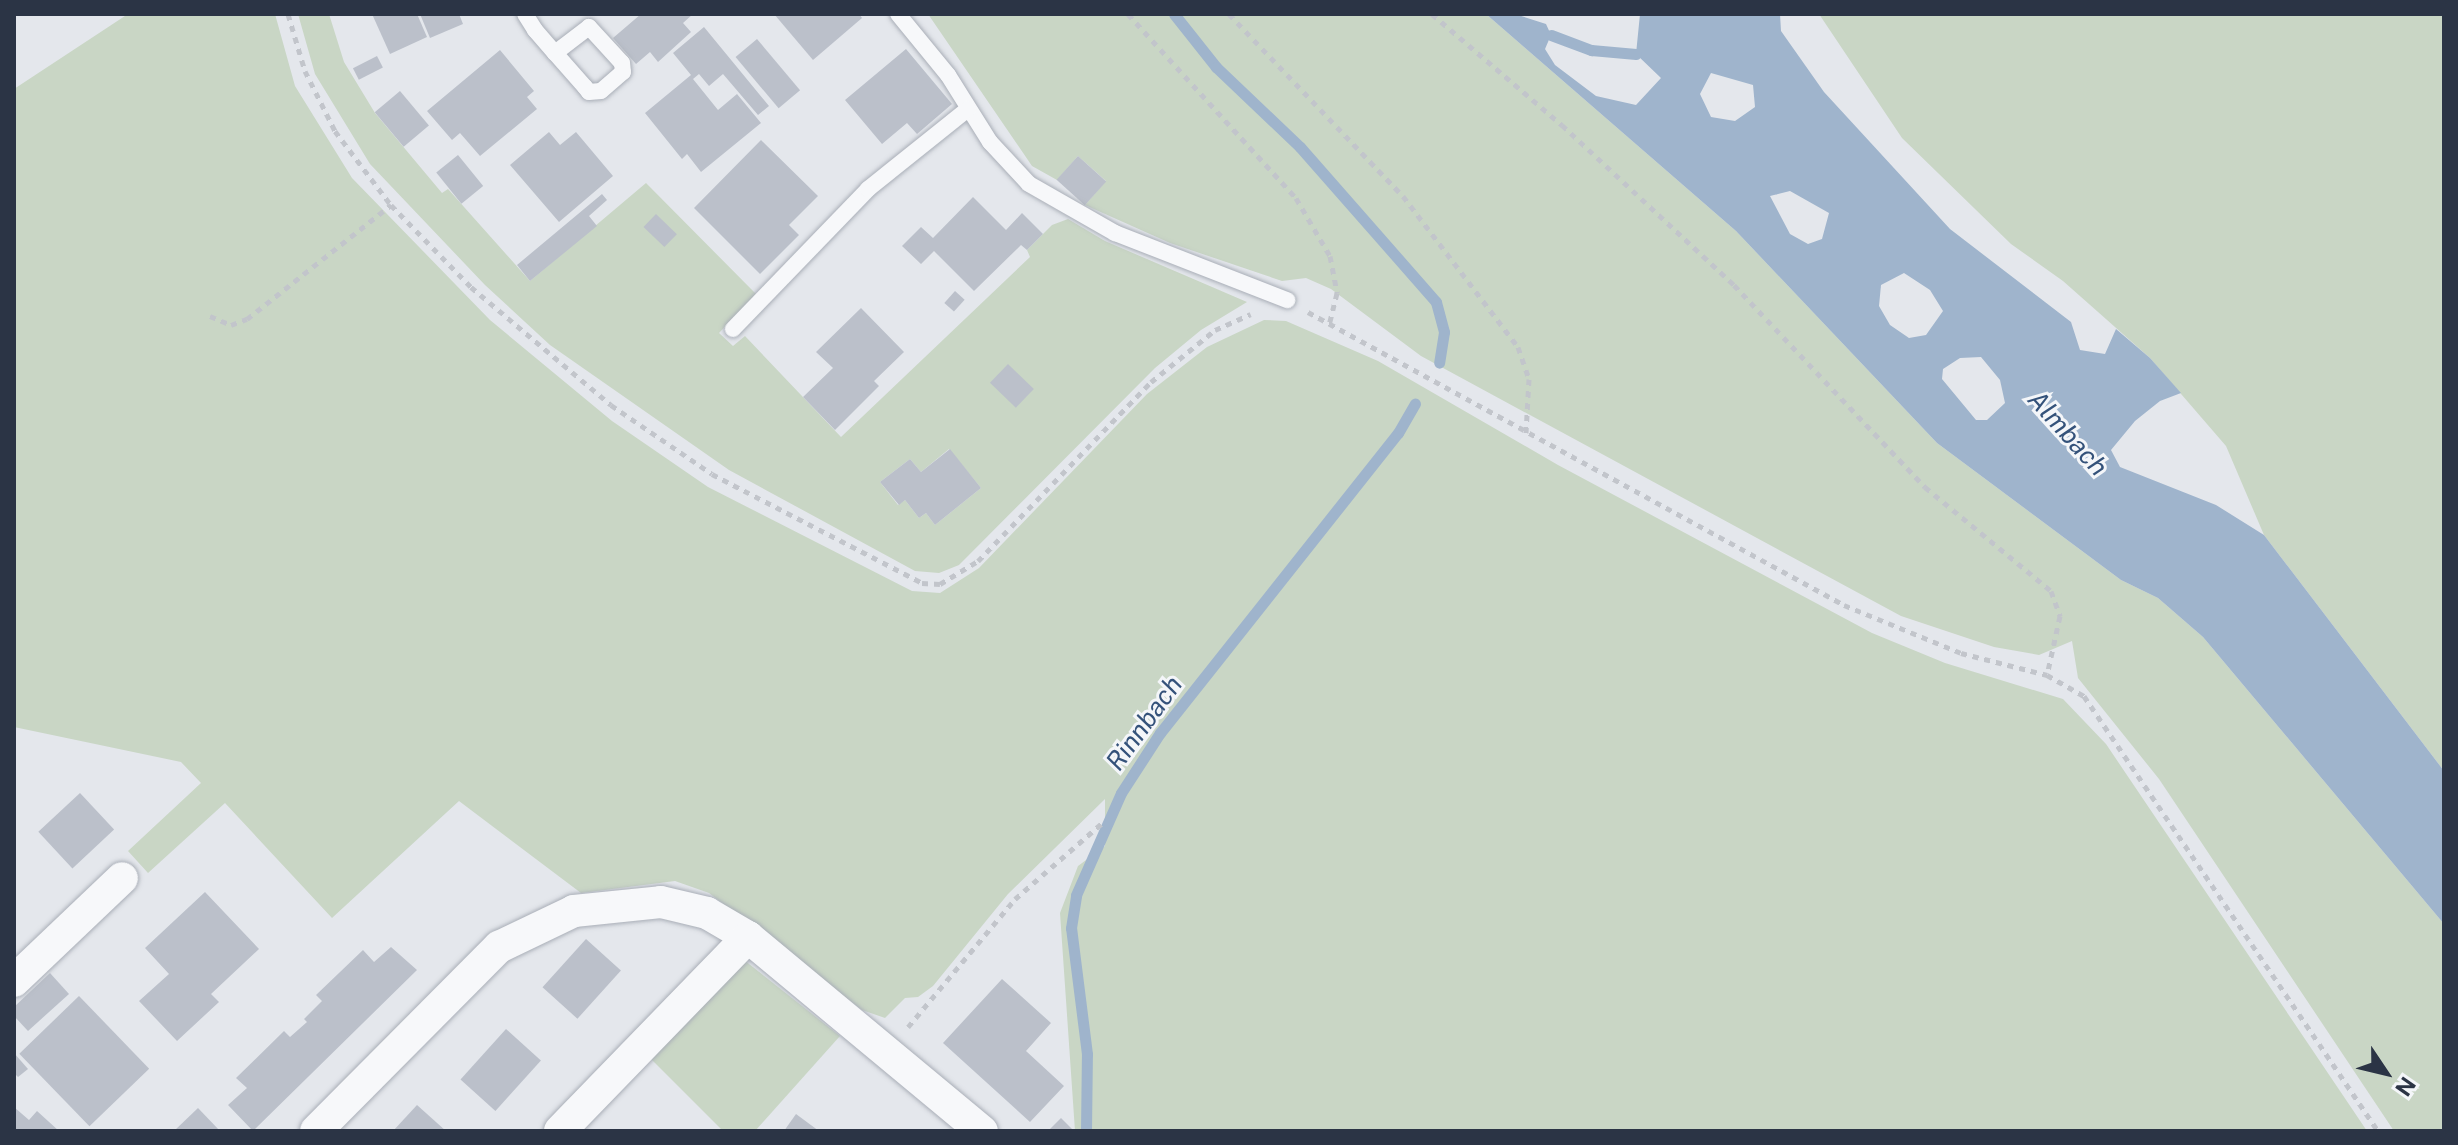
<!DOCTYPE html>
<html>
<head>
<meta charset="utf-8">
<style>
	body { margin:0 }
	#map { position:relative; width:2458px; height:1145px; overflow:hidden; background:#e4e7ec; font-family:"Public Sans",sans-serif }
	div>[style] { position:absolute }
	[style*='--x'] { left:calc(var(--x)*1px); top:calc(var(--y)*1px); width:calc(var(--w)*1px); rotate:calc(var(--a)*1deg) }
	.green>* { inset:0; background:#c9d6c5 }
	.water>* { inset:0; background:#9fb4cc }
	.stream>* { height:11px; margin:-5.5px; padding:0 5.5px; transform-origin:5.5px; border-radius:5.5px; background:#9fb4cc }
	.building>* { inset:0; background:#bbc0ca; transform-origin:0 0 }
	.path>* { height:5px; margin-top:-2.5px; transform-origin:0; background:repeating-linear-gradient(90deg,#c2c5cb 0 6px,transparent 0 12px) }
	.roads { filter:drop-shadow(0 0 2px #a9aeb7) drop-shadow(0 0 2px #a9aeb7) }
	.service>* { height:16px; margin:-8px; padding:0 8px; transform-origin:8px; border-radius:8px; background:#f7f8fa }
	.minor>* { height:32px; margin:-16px; padding:0 16px; transform-origin:16px; border-radius:16px; background:#f7f8fa }
	span { translate:-50% -50%; white-space:nowrap; text-align:center; line-height:1.15; -webkit-text-stroke:6px #f4f6f9; paint-order:stroke }
	.water-label { font-size:26px; color:#34527a; font-style:italic }
	.frame { position:absolute; inset:0; border:16px solid #2b3445; pointer-events:none }
	.north { position:absolute; left:2346px; top:1033px; width:80px; height:80px; -webkit-text-stroke:6px #f4f6f9; paint-order:stroke; rotate:125deg; font-size:22px; font-weight:700; line-height:32px; text-align:center; color:#2b3445 }
	.north::after { content:''; display:block; margin:auto; width:28px; height:36px; background:#2b3445; clip-path:polygon(50% 0,100% 100%,50% 72%,0 100%) }
</style>
</head>
<body>
<div id="map">
	<div class="green">
		<div style="clip-path:polygon(128px 14px,275px 14px,295px 86px,352px 178px,490px 320px,612px 421px,708px 487px,912px 591px,940px 593px,979px 568px,1147px 394px,1207px 347px,1264px 320px,1286px 321px,1378px 361px,1558px 465px,1872px 633px,1945px 663px,2063px 699px,2106px 744px,2367px 1131px,1075px 1131px,1060px 913px,1078px 866px,1105px 846px,1105px 799px,1008px 894px,933px 986px,918px 997px,905px 998px,885px 1018px,862px 1010px,709px 893px,675px 881px,581px 893px,459px 801px,332px 918px,225px 803px,148px 873px,128px 851px,201px 783px,181px 762px,14px 727px,14px 89px)"></div>
		<div style="clip-path:polygon(evenodd,298px 14px,329px 14px,344px 62px,375px 113px,442px 193px,448px 189px,530px 281px,646px 183px,756px 294px,719px 333px,733px 346px,745px 336px,841px 437px,1030px 257px,1027px 250px,1052px 225px,1068px 219px,1105px 241px,1247px 302px,1201px 330px,1155px 368px,959px 565px,939px 573px,915px 571px,729px 470px,550px 345px,485px 285px,370px 164px,315px 74px,298px 14px,949px 449px,981px 488px,935px 525px,926px 513px,919px 518px,905px 500px,898px 505px,880px 482px,910px 459px,921px 472px,949px 449px)"></div>
		<div style="clip-path:polygon(928px 14px,1486px 14px,1736px 231px,1937px 443px,2121px 580px,2158px 598px,2203px 637px,2444px 924px,2444px 1131px,2394px 1131px,2159px 779px,2078px 678px,2072px 641px,2039px 655px,1994px 647px,1901px 616px,1421px 356px,1331px 289px,1306px 278px,1282px 281px,1170px 243px,1085px 205px,1106px 181px,1078px 156px,1057px 180px,1032px 166px)"></div>
		<div style="clip-path:polygon(1819px 14px,2444px 14px,2444px 771px,2264px 535px,2226px 446px,2150px 358px,2063px 281px,2011px 244px,1902px 138px)"></div>
		<div style="clip-path:polygon(744px 960px,840px 1036px,755px 1131px,723px 1131px,648px 1056px)"></div>
	</div>
	<div class="water">
		<div style="clip-path:polygon(evenodd,1486px 14px,1515px 14px,1546px 24px,1551px 35px,1545px 49px,1555px 65px,1596px 96px,1636px 105px,1661px 78px,1636px 54px,1640px 14px,1780px 14px,1781px 31px,1824px 92px,1950px 229px,2071px 322px,2080px 350px,2105px 354px,2116px 329px,2150px 358px,2181px 393px,2160px 401px,2135px 421px,2111px 450px,2120px 467px,2216px 505px,2264px 535px,2444px 771px,2444px 924px,2203px 637px,2158px 598px,2121px 580px,1937px 443px,1736px 231px,1486px 14px,1711px 73px,1753px 85px,1755px 107px,1735px 121px,1711px 117px,1700px 94px,1711px 73px,1486px 14px,1790px 191px,1829px 213px,1822px 239px,1808px 244px,1790px 234px,1770px 196px,1790px 191px,1486px 14px,1904px 273px,1930px 290px,1943px 311px,1926px 335px,1909px 338px,1890px 325px,1879px 306px,1881px 285px,1904px 273px,1486px 14px,1981px 357px,2000px 380px,2005px 403px,1987px 420px,1976px 420px,1942px 379px,1943px 369px,1960px 358px,1981px 357px)"></div>
	</div>
	<div class="stream">
		<div style="--x:1174;--y:14;--w:68;--a:51.6"></div>
		<div style="--x:1216;--y:67;--w:116;--a:43.6"></div>
		<div style="--x:1300;--y:147;--w:206;--a:48.7"></div>
		<div style="--x:1436;--y:302;--w:31;--a:75"></div>
		<div style="--x:1444;--y:332;--w:31;--a:99"></div>
		<div style="--x:1551;--y:35;--w:43;--a:20.6"></div>
		<div style="--x:1591;--y:50;--w:45;--a:5.1"></div>
		<div style="--x:1086;--y:1131;--w:77;--a:-89.3"></div>
		<div style="--x:1087;--y:1054;--w:127;--a:-97.2"></div>
		<div style="--x:1071;--y:928;--w:33;--a:-81"></div>
		<div style="--x:1076;--y:895;--w:111;--a:-66.2"></div>
		<div style="--x:1121;--y:793;--w:72;--a:-57"></div>
		<div style="--x:1160;--y:733;--w:383;--a:-51.6"></div>
		<div style="--x:1398;--y:433;--w:34;--a:-60"></div>
	</div>
	<div class="building">
		<div style="clip-path:polygon(372px 14px,417px 14px,427px 37px,390px 54px)"></div>
		<div style="clip-path:polygon(420px 14px,459px 14px,463px 24px,430px 38px)"></div>
		<div style="clip-path:polygon(641px 14px,693px 14px,683px 23px,691px 32px,658px 62px,650px 52px,636px 64px,613px 38px)"></div>
		<div style="clip-path:polygon(774px 14px,859px 14px,862px 18px,813px 60px)"></div>
		<div style="clip-path:polygon(704px 27px,769px 106px,758px 115px,723px 74px,709px 86px,699px 74px,693px 79px,718px 110px,737px 94px,761px 123px,701px 172px,687px 154px,682px 159px,645px 113px,691px 75px,673px 53px)"></div>
		<div style="left:757px;top:39px;width:67px;height:28px;rotate:50deg"></div>
		<div style="clip-path:polygon(906px 49px,952px 104px,917px 134px,907px 123px,882px 144px,845px 100px)"></div>
		<div style="clip-path:polygon(500px 50px,534px 91px,527px 97px,537px 109px,480px 156px,460px 133px,452px 140px,427px 111px)"></div>
		<div style="left:377px;top:56px;width:13px;height:27px;rotate:63deg"></div>
		<div style="left:400px;top:91px;width:45px;height:33px;rotate:50deg"></div>
		<div style="clip-path:polygon(549px 132px,560px 145px,576px 132px,613px 176px,559px 222px,510px 165px)"></div>
		<div style="clip-path:polygon(761px 140px,818px 196px,789px 225px,799px 235px,760px 274px,694px 208px)"></div>
		<div style="left:458px;top:155px;width:40px;height:28px;rotate:51deg"></div>
		<div style="left:1078px;top:156px;width:38px;height:32px;rotate:42deg"></div>
		<div style="clip-path:polygon(602px 194px,607px 200px,589px 216px,597px 226px,530px 281px,517px 265px)"></div>
		<div style="clip-path:polygon(973px 197px,1006px 230px,1022px 213px,1043px 234px,1027px 250px,1021px 245px,974px 291px,934px 251px,921px 264px,902px 246px,921px 227px,933px 238px)"></div>
		<div style="left:656px;top:214px;width:29px;height:18px;rotate:44deg"></div>
		<div style="left:955px;top:291px;width:13px;height:16px;rotate:42deg"></div>
		<div style="clip-path:polygon(861px 308px,904px 352px,874px 381px,879px 386px,835px 430px,803px 397px,833px 368px,816px 352px)"></div>
		<div style="left:1008px;top:364px;width:36px;height:26px;rotate:44deg"></div>
		<div style="clip-path:polygon(950px 449px,981px 488px,935px 525px,926px 513px,919px 518px,905px 500px,899px 505px,880px 482px,910px 459px,921px 472px)"></div>
		<div style="left:80px;top:793px;width:50px;height:57px;rotate:47deg"></div>
		<div style="clip-path:polygon(205px 892px,259px 949px,211px 994px,219px 1002px,177px 1041px,139px 1001px,169px 974px,145px 948px)"></div>
		<div style="left:586px;top:939px;width:47px;height:65px;rotate:42deg"></div>
		<div style="clip-path:polygon(391px 947px,417px 970px,253px 1131px,228px 1105px,247px 1088px,236px 1078px,284px 1031px,290px 1037px,307px 1022px,304px 1019px,322px 1001px,316px 995px,363px 950px,374px 962px)"></div>
		<div style="clip-path:polygon(50px 973px,69px 994px,28px 1031px,14px 1016px,14px 1007px)"></div>
		<div style="clip-path:polygon(1002px 979px,1051px 1023px,1026px 1051px,1064px 1086px,1030px 1122px,943px 1043px)"></div>
		<div style="left:79px;top:996px;width:101px;height:83px;rotate:46deg"></div>
		<div style="left:506px;top:1029px;width:47px;height:68px;rotate:42deg"></div>
		<div style="clip-path:polygon(14px 1053px,28px 1069px,18px 1077px,14px 1073px)"></div>
		<div style="clip-path:polygon(417px 1105px,446px 1131px,393px 1131px)"></div>
		<div style="clip-path:polygon(14px 1107px,29px 1120px,37px 1111px,59px 1131px,14px 1131px)"></div>
		<div style="clip-path:polygon(198px 1108px,220px 1131px,174px 1131px)"></div>
		<div style="clip-path:polygon(796px 1114px,819px 1131px,784px 1131px)"></div>
		<div style="clip-path:polygon(1061px 1118px,1074px 1131px,1048px 1131px)"></div>
	</div>
	<div class="path">
		<div style="--x:288;--y:14;--w:59;--a:73.4"></div>
		<div style="--x:305;--y:71;--w:67;--a:63.4"></div>
		<div style="--x:335;--y:131;--w:93;--a:52.9"></div>
		<div style="--x:391;--y:205;--w:115;--a:45.7"></div>
		<div style="--x:471;--y:287;--w:183;--a:40.1"></div>
		<div style="--x:611;--y:405;--w:122;--a:34.3"></div>
		<div style="--x:712;--y:474;--w:237;--a:27.4"></div>
		<div style="--x:922;--y:583;--w:18;--a:3"></div>
		<div style="--x:940;--y:584;--w:44;--a:-31.2"></div>
		<div style="--x:978;--y:561;--w:249;--a:-46"></div>
		<div style="--x:1151;--y:382;--w:82;--a:-39.1"></div>
		<div style="--x:1215;--y:330;--w:39;--a:-24"></div>
		<div style="--x:1128;--y:14;--w:249;--a:47.6"></div>
		<div style="--x:1296;--y:198;--w:67;--a:59.6"></div>
		<div style="--x:1330;--y:256;--w:38;--a:79"></div>
		<div style="--x:1337;--y:293;--w:32;--a:104"></div>
		<div style="--x:1229;--y:14;--w:252;--a:46.3"></div>
		<div style="--x:1403;--y:196;--w:190;--a:52.7"></div>
		<div style="--x:1518;--y:347;--w:34;--a:71"></div>
		<div style="--x:1529;--y:379;--w:54;--a:93.2"></div>
		<div style="--x:1432;--y:14;--w:171;--a:40.5"></div>
		<div style="--x:1562;--y:125;--w:235;--a:42.9"></div>
		<div style="--x:1734;--y:285;--w:278;--a:46.6"></div>
		<div style="--x:1925;--y:487;--w:163;--a:39.5"></div>
		<div style="--x:2051;--y:591;--w:27;--a:70"></div>
		<div style="--x:2060;--y:616;--w:60;--a:102.4"></div>
		<div style="--x:1308;--y:312;--w:611;--a:28.66"></div>
		<div style="--x:1844;--y:605;--w:126;--a:22.3"></div>
		<div style="--x:1961;--y:653;--w:89;--a:14.3"></div>
		<div style="--x:2047;--y:675;--w:43;--a:29.6"></div>
		<div style="--x:2084;--y:696;--w:525;--a:55.95"></div>
		<div style="--x:210;--y:316;--w:23;--a:23"></div>
		<div style="--x:231;--y:325;--w:17;--a:-21"></div>
		<div style="--x:247;--y:319;--w:184;--a:-38.4"></div>
		<div style="--x:908;--y:1027;--w:167;--a:-50.1"></div>
		<div style="--x:1015;--y:899;--w:116;--a:-41.1"></div>
	</div>
	<div class="roads">
		<div class="service">
			<div style="--x:525;--y:14;--w:19;--a:58"></div>
			<div style="--x:535;--y:30;--w:30;--a:49"></div>
			<div style="--x:555;--y:53;--w:45;--a:48.6"></div>
			<div style="--x:585;--y:87;--w:6;--a:51"></div>
			<div style="--x:589;--y:92;--w:12;--a:-5"></div>
			<div style="--x:601;--y:91;--w:29;--a:-41"></div>
			<div style="--x:623;--y:72;--w:9;--a:-96"></div>
			<div style="--x:622;--y:63;--w:49;--a:-132.5"></div>
			<div style="--x:589;--y:27;--w:43;--a:142.6"></div>
			<div style="--x:898;--y:14;--w:79;--a:50.7"></div>
			<div style="--x:948;--y:75;--w:79;--a:57.9"></div>
			<div style="--x:990;--y:142;--w:57;--a:47.1"></div>
			<div style="--x:1029;--y:184;--w:99;--a:29.7"></div>
			<div style="--x:1115;--y:233;--w:185;--a:21.3"></div>
			<div style="--x:733;--y:329;--w:194;--a:-46"></div>
			<div style="--x:868;--y:189;--w:128;--a:-38.7"></div>
		</div>
		<div class="minor">
			<div style="--x:14;--y:981;--w:149;--a:-43.6"></div>
			<div style="--x:316;--y:1131;--w:260;--a:-45.2"></div>
			<div style="--x:499;--y:947;--w:83;--a:-25.6"></div>
			<div style="--x:574;--y:911;--w:87;--a:-5.9"></div>
			<div style="--x:661;--y:902;--w:47;--a:13.4"></div>
			<div style="--x:707;--y:913;--w:48;--a:30.3"></div>
			<div style="--x:748;--y:937;--w:304;--a:39.7"></div>
			<div style="--x:560;--y:1131;--w:270;--a:-45.9"></div>
		</div>
	</div>
	<div class="water-label">
		<span style="left:2068px;top:433px;rotate:48deg">Almbach</span>
		<span style="left:1144px;top:723px;rotate:-54deg">Rinnbach</span>
	</div>
	<div class="frame"></div>
	<div class="north">N</div>
</div>
</body>
</html>
